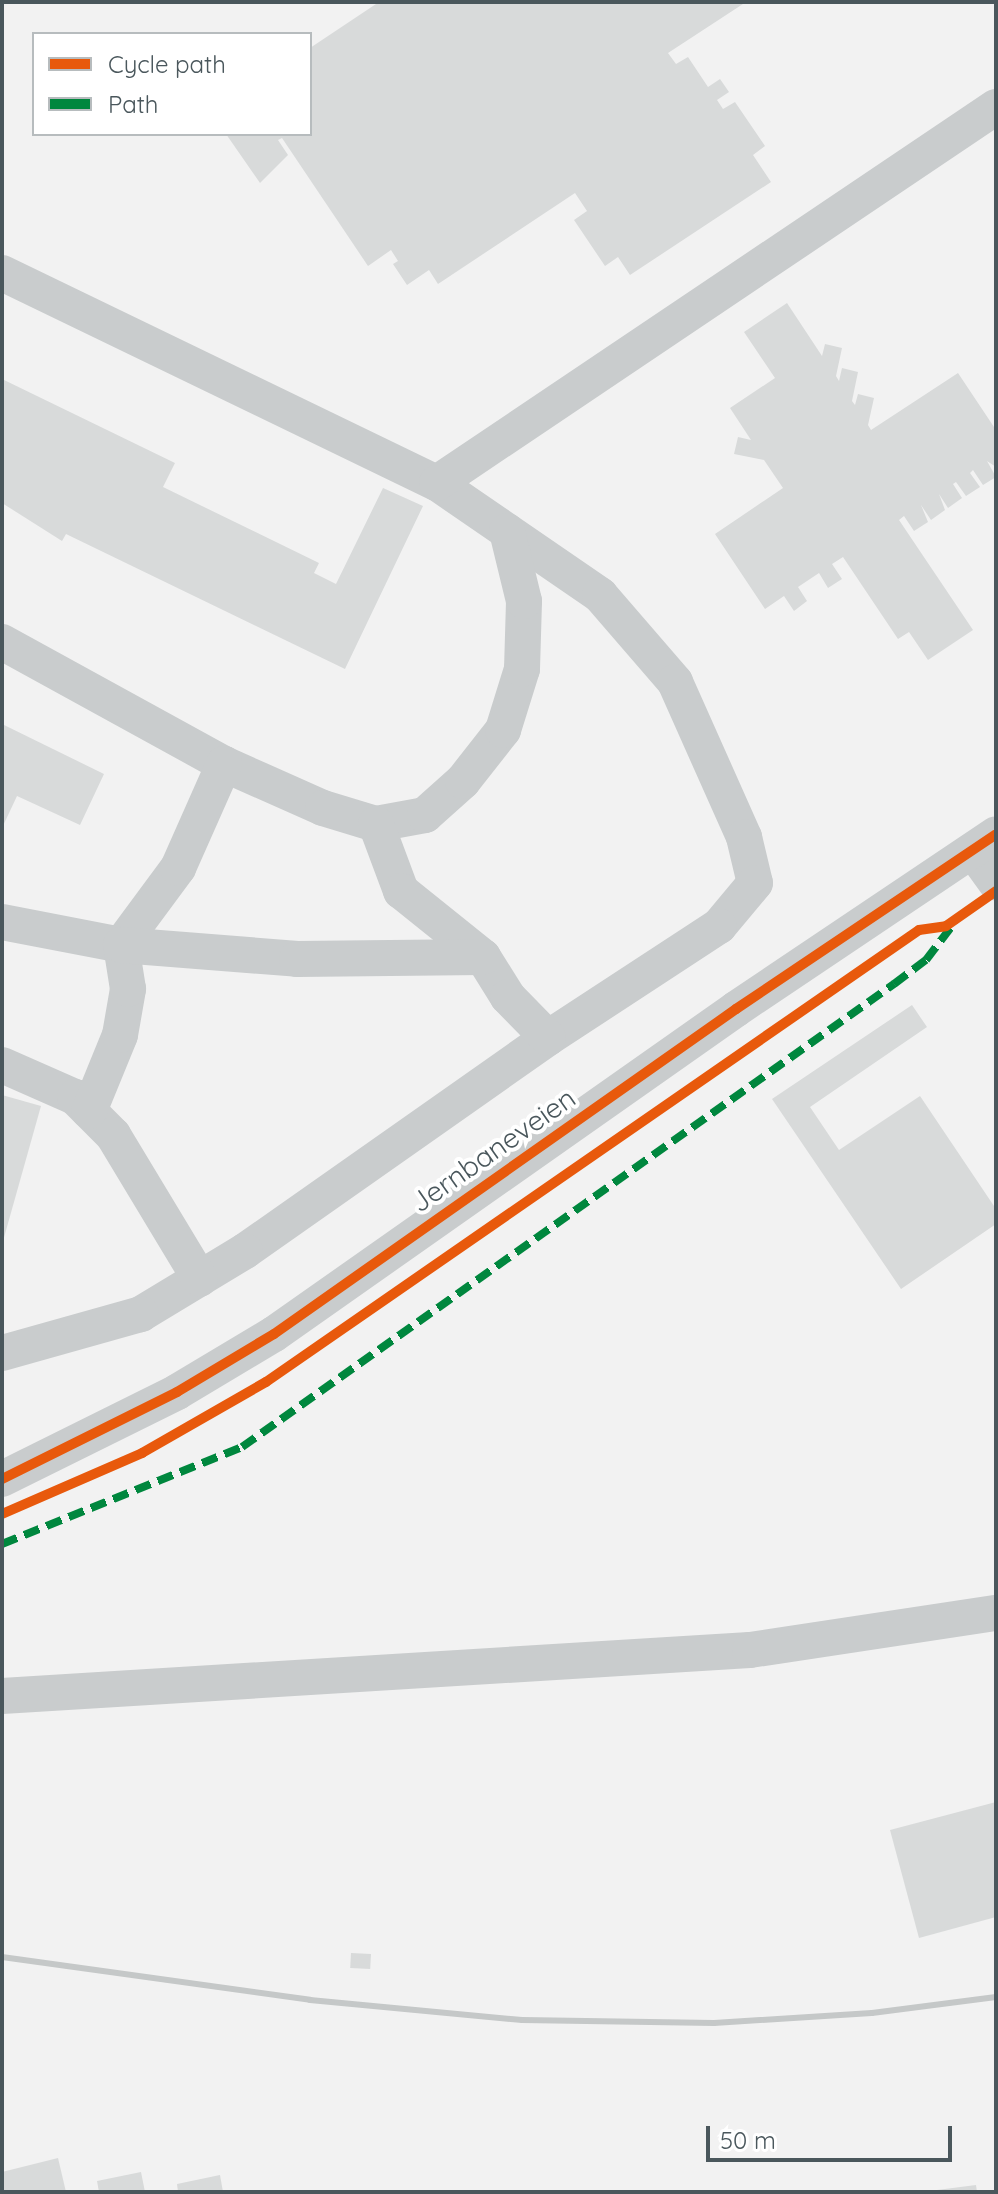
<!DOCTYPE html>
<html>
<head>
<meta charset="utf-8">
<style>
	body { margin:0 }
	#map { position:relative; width:998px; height:2194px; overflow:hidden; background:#f2f2f2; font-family:Quicksand,sans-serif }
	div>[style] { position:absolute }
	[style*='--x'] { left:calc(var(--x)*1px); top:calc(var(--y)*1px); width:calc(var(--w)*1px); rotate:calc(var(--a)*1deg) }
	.building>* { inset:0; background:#d8dada; transform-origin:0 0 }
	.minor>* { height:36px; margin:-18px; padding:0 18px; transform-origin:18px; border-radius:18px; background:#c9cccd }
	.rail>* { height:6px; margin:-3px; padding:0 3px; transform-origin:3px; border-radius:3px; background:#c5c8c8 }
	.quiet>* { height:8px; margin-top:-4px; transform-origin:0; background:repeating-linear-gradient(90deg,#00873e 0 16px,transparent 0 24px) }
	.cycleway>* { height:10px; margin:-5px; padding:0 5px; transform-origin:5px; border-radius:5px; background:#e8590c }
	span { translate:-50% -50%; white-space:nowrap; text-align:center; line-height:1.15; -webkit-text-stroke:8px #fff; paint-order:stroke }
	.street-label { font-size:28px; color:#4a575c }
	.frame { position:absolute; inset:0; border:4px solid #4a575c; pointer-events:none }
	.legend { position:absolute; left:32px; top:32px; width:280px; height:104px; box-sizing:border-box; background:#fff; border:2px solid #b7bcbe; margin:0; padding:10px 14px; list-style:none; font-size:24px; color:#4a575c }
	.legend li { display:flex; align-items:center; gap:16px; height:40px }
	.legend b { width:40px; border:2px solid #b7bcbe }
	.scale { position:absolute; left:706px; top:2126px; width:246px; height:36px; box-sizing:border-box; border:4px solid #4a575c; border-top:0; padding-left:10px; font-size:24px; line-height:28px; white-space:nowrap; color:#4a575c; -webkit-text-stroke:6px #fff; paint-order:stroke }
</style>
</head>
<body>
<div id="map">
	<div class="building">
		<div style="clip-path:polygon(379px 2px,746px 2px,668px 53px,676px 64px,688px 57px,708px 87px,720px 79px,729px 92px,717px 100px,723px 109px,735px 102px,765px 146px,753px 155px,771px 182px,630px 275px,618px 257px,605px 266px,574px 220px,587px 211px,575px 193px,438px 284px,429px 270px,407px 285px,393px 264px,398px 261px,391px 250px,368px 266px,282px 138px,278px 140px,288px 155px,260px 183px,226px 134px,310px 134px,310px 48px)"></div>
		<div style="clip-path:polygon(787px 303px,822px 356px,825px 344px,842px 348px,836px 376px,839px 381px,842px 368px,858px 372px,852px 401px,855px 405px,858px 394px,874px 398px,868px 425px,871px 430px,958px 373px,996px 430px,996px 467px,987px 461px,996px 477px,983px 485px,973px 470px,970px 473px,980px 487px,966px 496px,956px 482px,953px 484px,962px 498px,948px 508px,939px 494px,945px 510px,931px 520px,921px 505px,928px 522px,914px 531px,904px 516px,899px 520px,973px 630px,928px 660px,909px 632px,898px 639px,843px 557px,832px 564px,842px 579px,828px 588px,819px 573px,798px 587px,807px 601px,794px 611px,784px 596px,765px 609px,715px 534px,783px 488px,764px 460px,734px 454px,738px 437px,751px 440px,730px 408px,775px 378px,744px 332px)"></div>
		<div style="clip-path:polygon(2px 379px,175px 463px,163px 487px,319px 563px,314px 573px,336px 584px,383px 488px,423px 506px,345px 669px,66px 534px,62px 541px,2px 503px)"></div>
		<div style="clip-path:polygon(2px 724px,104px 774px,80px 825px,17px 796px,2px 828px)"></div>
		<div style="clip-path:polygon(912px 1005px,927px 1027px,810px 1107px,839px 1150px,920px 1096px,996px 1209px,996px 1224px,901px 1289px,772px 1099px)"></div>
		<div style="clip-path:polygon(2px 1095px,41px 1106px,3px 1241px,2px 1241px)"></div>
		<div style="clip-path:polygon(996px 1802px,996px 1917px,919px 1938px,890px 1830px)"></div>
		<div style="left:351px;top:1953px;width:20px;height:15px;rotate:3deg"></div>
		<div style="clip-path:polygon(58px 2158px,66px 2192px,2px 2192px,2px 2172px)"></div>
		<div style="clip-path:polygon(141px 2172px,145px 2192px,99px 2192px,97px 2181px)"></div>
		<div style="clip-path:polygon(220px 2175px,223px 2192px,178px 2192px,177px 2184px)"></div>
		<div style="clip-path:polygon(976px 2185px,977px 2192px,937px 2192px,937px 2190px)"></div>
	</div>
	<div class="minor">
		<div style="--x:2;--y:273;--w:483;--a:25.8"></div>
		<div style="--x:437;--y:483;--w:198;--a:34.5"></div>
		<div style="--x:600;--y:595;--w:115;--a:49.2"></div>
		<div style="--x:675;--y:682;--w:170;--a:66"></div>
		<div style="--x:744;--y:837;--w:47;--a:76.6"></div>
		<div style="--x:755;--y:883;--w:56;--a:129.9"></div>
		<div style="--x:719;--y:926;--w:204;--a:146.8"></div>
		<div style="--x:548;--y:1038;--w:370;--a:144.9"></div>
		<div style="--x:245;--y:1251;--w:122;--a:148.8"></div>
		<div style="--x:141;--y:1314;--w:144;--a:164.3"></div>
		<div style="--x:437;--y:483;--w:674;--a:-33.93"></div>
		<div style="--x:2;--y:642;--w:253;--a:28.8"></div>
		<div style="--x:224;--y:764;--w:108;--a:24"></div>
		<div style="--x:323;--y:808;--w:55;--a:16.8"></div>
		<div style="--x:376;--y:824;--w:50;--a:-10.4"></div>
		<div style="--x:425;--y:815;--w:51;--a:-41.8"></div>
		<div style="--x:463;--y:781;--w:65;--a:-51.9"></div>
		<div style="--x:503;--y:730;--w:64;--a:-72.7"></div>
		<div style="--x:522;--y:669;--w:68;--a:-88.3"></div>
		<div style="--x:524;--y:601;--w:72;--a:-103.7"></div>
		<div style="--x:376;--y:824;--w:72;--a:69.5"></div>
		<div style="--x:401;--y:891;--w:105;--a:38.8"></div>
		<div style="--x:483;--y:957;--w:47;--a:58"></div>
		<div style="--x:508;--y:997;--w:57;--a:45.7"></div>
		<div style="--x:973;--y:851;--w:39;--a:54"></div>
		<div style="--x:2;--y:922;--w:121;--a:10.9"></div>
		<div style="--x:121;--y:945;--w:96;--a:-53.5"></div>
		<div style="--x:178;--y:868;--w:114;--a:-66.1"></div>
		<div style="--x:2;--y:1065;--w:80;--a:23.7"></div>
		<div style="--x:75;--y:1097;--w:54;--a:45"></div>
		<div style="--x:113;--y:1135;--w:168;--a:58.9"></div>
		<div style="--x:89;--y:1111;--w:82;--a:-67.8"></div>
		<div style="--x:120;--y:1035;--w:47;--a:-80.1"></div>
		<div style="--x:128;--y:989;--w:45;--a:-99"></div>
		<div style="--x:121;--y:945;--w:177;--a:4.5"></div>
		<div style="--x:297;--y:959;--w:186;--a:-0.6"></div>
		<div style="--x:2;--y:1479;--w:195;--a:-26.4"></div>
		<div style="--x:177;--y:1392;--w:113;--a:-30.9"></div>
		<div style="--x:274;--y:1334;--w:565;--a:-35.12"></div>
		<div style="--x:736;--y:1009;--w:313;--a:-33.9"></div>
		<div style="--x:2;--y:1696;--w:749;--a:-3.52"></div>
		<div style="--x:750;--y:1650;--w:249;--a:-8.6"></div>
	</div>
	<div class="rail">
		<div style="--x:2;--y:1957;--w:311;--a:7.9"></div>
		<div style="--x:310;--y:2000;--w:213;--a:5.4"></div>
		<div style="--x:522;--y:2020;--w:192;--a:0.9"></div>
		<div style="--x:714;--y:2023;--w:158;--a:-3.6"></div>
		<div style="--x:872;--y:2013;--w:125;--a:-7.4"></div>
	</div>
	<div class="quiet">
		<div style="--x:2;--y:1544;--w:259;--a:-22"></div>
		<div style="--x:242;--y:1447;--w:800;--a:-35.38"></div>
		<div style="--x:894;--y:984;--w:40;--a:-37"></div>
		<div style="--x:926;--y:960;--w:48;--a:-52.7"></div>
	</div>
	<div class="cycleway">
		<div style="--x:2;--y:1479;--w:195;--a:-26.4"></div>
		<div style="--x:177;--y:1392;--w:113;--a:-30.9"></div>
		<div style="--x:274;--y:1334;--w:565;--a:-35.12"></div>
		<div style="--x:736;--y:1009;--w:313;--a:-33.9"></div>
		<div style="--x:2;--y:1514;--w:153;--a:-23.5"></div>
		<div style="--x:142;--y:1453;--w:143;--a:-29.8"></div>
		<div style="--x:266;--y:1382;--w:794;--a:-34.69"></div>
		<div style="--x:919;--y:930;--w:27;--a:-8"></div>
		<div style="--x:946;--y:926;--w:61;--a:-35"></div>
	</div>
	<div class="street-label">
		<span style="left:493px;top:1150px;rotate:-35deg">Jernbaneveien</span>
	</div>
	<div class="frame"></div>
	<ul class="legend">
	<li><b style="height:10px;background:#e8590c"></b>Cycle path</li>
	<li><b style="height:10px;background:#00873e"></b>Path</li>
	</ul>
	<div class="scale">50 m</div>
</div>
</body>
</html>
